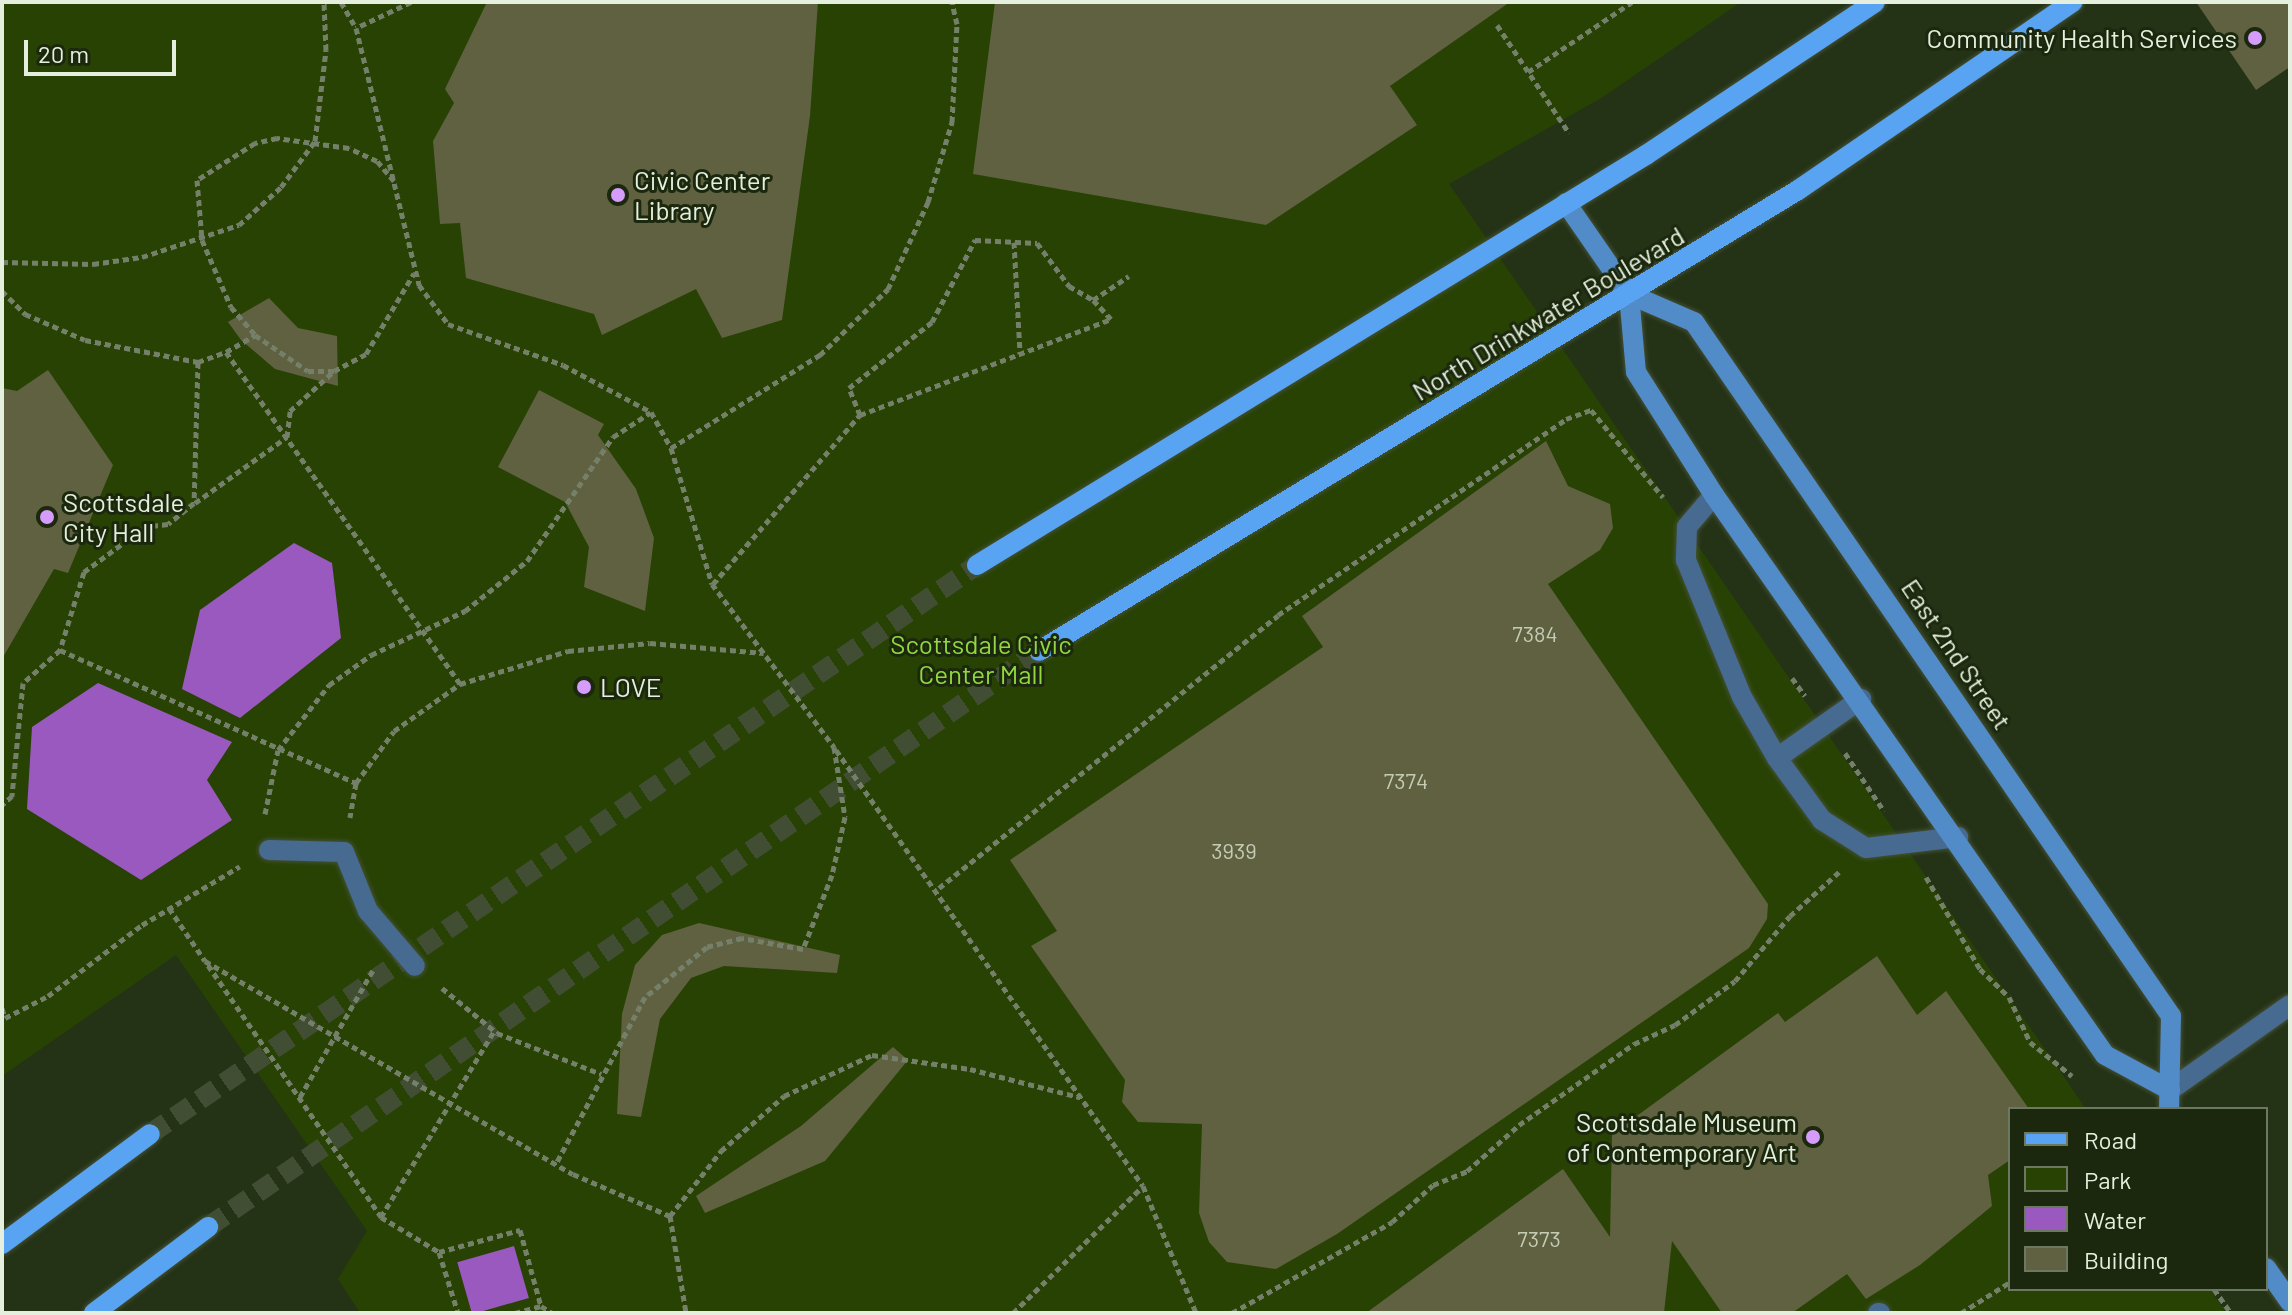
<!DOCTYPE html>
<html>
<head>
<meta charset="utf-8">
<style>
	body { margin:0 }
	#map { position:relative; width:2292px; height:1315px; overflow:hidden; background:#243216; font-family:Barlow,sans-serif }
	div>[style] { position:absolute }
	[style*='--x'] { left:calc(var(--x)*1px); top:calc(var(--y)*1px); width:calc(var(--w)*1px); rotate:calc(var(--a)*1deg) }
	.green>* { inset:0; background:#284204 }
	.water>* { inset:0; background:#9959bf; transform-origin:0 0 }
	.building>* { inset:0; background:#5f6140 }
	.primary-tunnel>* { height:20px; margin-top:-10px; transform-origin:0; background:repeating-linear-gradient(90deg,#414e34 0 20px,transparent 0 30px) }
	.path>* { height:5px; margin-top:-2.5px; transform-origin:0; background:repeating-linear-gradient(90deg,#748069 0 6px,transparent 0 10px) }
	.roads { filter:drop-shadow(0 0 2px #435036) drop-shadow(0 0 2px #435036) }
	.lane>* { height:20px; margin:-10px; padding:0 10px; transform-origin:10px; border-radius:10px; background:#466a90 }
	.street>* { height:20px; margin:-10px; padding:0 10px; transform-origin:10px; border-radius:10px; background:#466a90 }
	.secondary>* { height:20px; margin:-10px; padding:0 10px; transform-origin:10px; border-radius:10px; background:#518bc8 }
	.primary>* { height:20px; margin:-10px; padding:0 10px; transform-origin:10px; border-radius:10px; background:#58a4f3 }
	.dots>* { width:22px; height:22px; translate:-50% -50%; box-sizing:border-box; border:4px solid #1b280d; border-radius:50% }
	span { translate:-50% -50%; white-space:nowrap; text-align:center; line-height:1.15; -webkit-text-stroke:6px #1b280d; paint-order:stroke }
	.number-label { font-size:22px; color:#c4ccb6 }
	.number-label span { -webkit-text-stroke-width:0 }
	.poi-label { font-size:26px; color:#e5efde }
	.right { translate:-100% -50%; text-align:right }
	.left { translate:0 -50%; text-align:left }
	.street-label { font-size:26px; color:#e5efde }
	.park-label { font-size:26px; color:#93d840 }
	.frame { position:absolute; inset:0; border:4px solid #e5efde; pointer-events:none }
	.legend { position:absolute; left:2008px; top:1107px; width:260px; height:184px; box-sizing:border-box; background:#1b280d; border:2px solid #6c7861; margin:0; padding:10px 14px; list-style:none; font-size:24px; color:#e5efde }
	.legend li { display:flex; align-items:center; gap:16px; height:40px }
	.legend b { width:40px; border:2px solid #6c7861 }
	.scale { position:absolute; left:24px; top:40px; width:152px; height:36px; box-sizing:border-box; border:4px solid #e5efde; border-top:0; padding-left:10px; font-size:24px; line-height:28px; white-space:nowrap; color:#e5efde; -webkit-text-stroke:6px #1b280d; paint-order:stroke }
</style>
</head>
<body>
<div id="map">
	<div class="green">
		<div style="clip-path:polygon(2px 2px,1741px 2px,1603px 97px,1449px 184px,2086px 1109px,2010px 1109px,2010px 1289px,2210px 1289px,2226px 1313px,360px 1313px,338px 1279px,367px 1231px,176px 955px,2px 1076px)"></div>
	</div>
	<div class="water">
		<div style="clip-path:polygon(294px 543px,332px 563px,341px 638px,240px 718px,182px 689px,200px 610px)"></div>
		<div style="clip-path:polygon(98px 683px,232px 742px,207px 780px,232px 820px,141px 880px,27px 809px,32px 727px)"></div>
		<div style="left:514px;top:1246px;width:54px;height:59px;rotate:74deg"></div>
	</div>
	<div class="building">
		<div style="clip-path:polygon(487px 2px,818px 2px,810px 116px,782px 320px,722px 338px,696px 289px,602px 335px,594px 314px,466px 278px,460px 223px,440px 224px,433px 141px,454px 103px,445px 89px)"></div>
		<div style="clip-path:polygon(995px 2px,1510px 2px,1390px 86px,1417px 125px,1266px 225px,973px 174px)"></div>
		<div style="clip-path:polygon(2196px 2px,2290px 2px,2290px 67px,2256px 90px)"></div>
		<div style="clip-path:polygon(269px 298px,298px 328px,337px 336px,338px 386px,275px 369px,241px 340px,228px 322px)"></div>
		<div style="clip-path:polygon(48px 370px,113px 465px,68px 573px,54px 569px,2px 659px,2px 388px,17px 391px)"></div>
		<div style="clip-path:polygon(539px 390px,604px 424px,598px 435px,636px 489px,654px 538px,645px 611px,584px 587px,589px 547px,565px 502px,498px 467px)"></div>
		<div style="clip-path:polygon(1546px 441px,1568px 486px,1610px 504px,1613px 528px,1600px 550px,1548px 584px,1768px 904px,1767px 919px,1749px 948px,1337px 1234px,1276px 1269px,1227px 1262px,1209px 1242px,1199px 1213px,1202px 1124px,1138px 1122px,1122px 1102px,1125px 1080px,1031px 946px,1057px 931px,1010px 860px,1323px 647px,1302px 616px)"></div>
		<div style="clip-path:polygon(699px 923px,840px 955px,837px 973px,724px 966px,691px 978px,660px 1019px,641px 1117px,617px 1114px,622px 1014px,635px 965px,662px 935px)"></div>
		<div style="clip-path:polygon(1877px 956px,1917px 1015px,1946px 991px,2029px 1109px,2010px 1109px,2010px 1160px,1988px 1175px,1992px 1206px,1920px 1265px,1866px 1299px,1847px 1274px,1792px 1313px,1722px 1313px,1672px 1241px,1664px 1313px,1366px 1313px,1563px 1169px,1610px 1237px,1612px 1134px,1778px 1013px,1785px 1022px)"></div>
		<div style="clip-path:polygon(893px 1047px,908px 1060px,825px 1161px,705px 1213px,696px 1196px,801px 1126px)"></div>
	</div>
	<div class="primary-tunnel">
		<div style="--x:150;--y:1134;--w:1004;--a:-34.53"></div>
		<div style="--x:208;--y:1227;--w:1011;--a:-34.73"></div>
	</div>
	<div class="path">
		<div style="--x:341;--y:2;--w:30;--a:60"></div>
		<div style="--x:411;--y:2;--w:61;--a:154.7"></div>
		<div style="--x:356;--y:28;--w:265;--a:76.2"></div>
		<div style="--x:419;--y:285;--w:49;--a:53.4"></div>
		<div style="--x:448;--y:324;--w:122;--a:19.6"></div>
		<div style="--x:563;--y:365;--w:100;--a:28.1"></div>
		<div style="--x:651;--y:412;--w:41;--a:60.9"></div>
		<div style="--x:671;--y:448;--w:142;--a:73.2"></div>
		<div style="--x:712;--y:584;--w:204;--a:53.2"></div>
		<div style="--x:834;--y:747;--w:71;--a:81.1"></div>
		<div style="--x:845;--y:817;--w:59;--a:102.6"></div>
		<div style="--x:832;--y:875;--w:79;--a:111.4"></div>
		<div style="--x:803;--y:949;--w:62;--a:-169.8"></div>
		<div style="--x:742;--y:938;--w:36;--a:166"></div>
		<div style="--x:707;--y:947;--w:80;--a:141.1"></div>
		<div style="--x:645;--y:997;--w:189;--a:118.1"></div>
		<div style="--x:1497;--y:25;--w:130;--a:56.3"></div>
		<div style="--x:1528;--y:72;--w:125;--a:-33.9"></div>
		<div style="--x:394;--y:181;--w:26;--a:-130"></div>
		<div style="--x:377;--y:161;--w:31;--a:-155"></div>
		<div style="--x:349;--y:148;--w:73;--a:-172.1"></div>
		<div style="--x:277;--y:138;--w:23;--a:167"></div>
		<div style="--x:255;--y:143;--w:69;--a:147.5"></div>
		<div style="--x:197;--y:180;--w:60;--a:85.2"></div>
		<div style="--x:202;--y:240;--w:73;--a:66.6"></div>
		<div style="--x:231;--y:307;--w:37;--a:49"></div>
		<div style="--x:255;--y:335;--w:64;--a:34.2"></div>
		<div style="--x:308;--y:371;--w:26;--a:0"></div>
		<div style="--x:334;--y:371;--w:36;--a:-28"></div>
		<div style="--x:366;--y:354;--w:94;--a:-59.3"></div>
		<div style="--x:1014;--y:242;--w:112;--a:86.9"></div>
		<div style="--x:2;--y:262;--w:91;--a:1.3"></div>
		<div style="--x:93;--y:264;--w:49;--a:-8.1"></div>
		<div style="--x:142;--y:257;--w:102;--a:-18.3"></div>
		<div style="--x:239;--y:225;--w:57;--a:-42.1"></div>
		<div style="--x:281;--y:187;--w:57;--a:-53.5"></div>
		<div style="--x:315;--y:141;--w:92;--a:-83.1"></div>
		<div style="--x:326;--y:50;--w:48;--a:-92.4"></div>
		<div style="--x:2;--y:291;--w:33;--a:45"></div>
		<div style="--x:25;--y:314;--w:65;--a:23.4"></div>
		<div style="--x:85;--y:340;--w:115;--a:11"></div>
		<div style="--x:198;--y:362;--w:141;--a:91.6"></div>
		<div style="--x:194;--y:503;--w:33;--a:141"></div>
		<div style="--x:168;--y:524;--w:23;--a:173"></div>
		<div style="--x:145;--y:527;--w:76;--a:143.6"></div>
		<div style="--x:84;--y:572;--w:82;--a:107.1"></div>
		<div style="--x:60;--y:650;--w:50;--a:138.3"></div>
		<div style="--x:23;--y:683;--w:114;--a:95.6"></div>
		<div style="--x:12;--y:796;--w:13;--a:138"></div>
		<div style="--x:226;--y:352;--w:34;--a:-30"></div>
		<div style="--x:198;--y:362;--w:30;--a:-20"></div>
		<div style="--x:226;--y:352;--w:406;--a:54.8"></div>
		<div style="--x:860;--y:415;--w:29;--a:-112"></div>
		<div style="--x:849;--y:388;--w:106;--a:-38.5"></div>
		<div style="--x:932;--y:322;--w:93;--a:-62.3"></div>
		<div style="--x:975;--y:240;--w:62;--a:2.8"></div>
		<div style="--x:1037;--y:243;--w:54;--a:53.3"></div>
		<div style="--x:1069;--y:286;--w:28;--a:30"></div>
		<div style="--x:671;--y:448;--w:176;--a:-32"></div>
		<div style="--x:820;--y:355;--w:95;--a:-44.1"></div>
		<div style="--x:888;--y:289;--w:96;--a:-65.3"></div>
		<div style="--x:928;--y:202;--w:84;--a:-73.3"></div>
		<div style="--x:952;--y:122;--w:98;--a:-87.1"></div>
		<div style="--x:957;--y:24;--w:23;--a:-103"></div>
		<div style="--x:195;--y:503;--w:113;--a:-35.7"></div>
		<div style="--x:287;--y:437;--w:26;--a:-83"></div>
		<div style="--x:290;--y:411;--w:59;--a:-42.3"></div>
		<div style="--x:713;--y:584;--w:224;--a:-49"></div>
		<div style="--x:860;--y:415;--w:269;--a:-20.9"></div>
		<div style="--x:1111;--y:319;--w:26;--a:-133"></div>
		<div style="--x:1093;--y:300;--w:43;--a:-33.7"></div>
		<div style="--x:60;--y:650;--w:325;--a:24.2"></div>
		<div style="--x:356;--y:783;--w:35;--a:100"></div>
		<div style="--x:1792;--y:678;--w:22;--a:54"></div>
		<div style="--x:836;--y:750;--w:533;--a:54.85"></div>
		<div style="--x:1143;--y:1186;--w:138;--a:67.3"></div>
		<div style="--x:1845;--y:753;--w:70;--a:56.1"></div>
		<div style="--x:356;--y:783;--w:64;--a:-53.8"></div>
		<div style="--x:394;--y:731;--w:81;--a:-35.5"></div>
		<div style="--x:460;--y:684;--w:113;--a:-17"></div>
		<div style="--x:568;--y:651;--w:82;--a:-5.6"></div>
		<div style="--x:650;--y:643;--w:114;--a:5"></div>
		<div style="--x:265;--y:814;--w:65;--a:-78.5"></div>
		<div style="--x:278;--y:750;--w:83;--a:-51.9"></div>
		<div style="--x:329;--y:685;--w:52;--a:-35.5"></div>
		<div style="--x:371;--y:655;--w:104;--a:-25.1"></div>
		<div style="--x:465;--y:611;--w:80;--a:-38.9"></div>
		<div style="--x:527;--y:561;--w:151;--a:-55.3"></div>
		<div style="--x:613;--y:437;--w:45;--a:-33.3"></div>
		<div style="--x:1926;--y:877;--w:107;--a:59.6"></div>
		<div style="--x:1980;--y:969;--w:40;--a:44"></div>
		<div style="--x:2009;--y:997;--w:50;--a:65"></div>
		<div style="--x:2030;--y:1042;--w:54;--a:39"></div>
		<div style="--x:939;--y:888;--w:435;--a:-38.8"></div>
		<div style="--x:1278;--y:615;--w:348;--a:-34.2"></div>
		<div style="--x:1566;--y:419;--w:27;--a:-20"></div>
		<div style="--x:1591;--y:410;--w:113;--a:50.4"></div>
		<div style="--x:169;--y:908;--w:64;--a:55.8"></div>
		<div style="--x:205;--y:961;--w:425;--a:30.1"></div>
		<div style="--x:573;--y:1174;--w:106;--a:23.4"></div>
		<div style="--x:670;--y:1216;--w:98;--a:80.6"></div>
		<div style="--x:208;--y:965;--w:306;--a:55.5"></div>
		<div style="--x:381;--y:1217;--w:68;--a:31.1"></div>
		<div style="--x:439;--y:1252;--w:64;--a:72.7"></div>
		<div style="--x:442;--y:988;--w:71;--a:39.3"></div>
		<div style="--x:497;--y:1033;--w:112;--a:21.5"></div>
		<div style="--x:2;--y:1008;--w:10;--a:73"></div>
		<div style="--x:5;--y:1018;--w:48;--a:-27.1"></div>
		<div style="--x:48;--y:996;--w:118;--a:-37.1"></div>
		<div style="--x:142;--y:925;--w:114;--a:-31"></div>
		<div style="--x:300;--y:1097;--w:146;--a:-60.1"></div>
		<div style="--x:670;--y:1216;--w:83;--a:-51.9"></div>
		<div style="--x:721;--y:1151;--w:84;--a:-41.1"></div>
		<div style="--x:784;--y:1096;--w:97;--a:-25"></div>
		<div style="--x:872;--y:1055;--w:99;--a:8.1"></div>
		<div style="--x:970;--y:1069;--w:113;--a:14.4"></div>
		<div style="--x:381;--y:1217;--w:218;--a:-58.7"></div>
		<div style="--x:439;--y:1252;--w:84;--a:-15.2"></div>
		<div style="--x:520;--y:1230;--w:79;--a:74.6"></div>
		<div style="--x:2214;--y:1289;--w:29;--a:55"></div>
		<div style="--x:515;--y:1313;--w:27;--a:-15"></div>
		<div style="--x:541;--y:1306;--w:13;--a:32"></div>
		<div style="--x:1013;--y:1313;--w:182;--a:-44.3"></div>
		<div style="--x:1232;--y:1313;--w:184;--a:-29.6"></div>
		<div style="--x:1392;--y:1222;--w:55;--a:-42.1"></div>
		<div style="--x:1433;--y:1185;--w:37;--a:-22"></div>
		<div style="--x:1467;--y:1171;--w:69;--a:-41.5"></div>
		<div style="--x:1519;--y:1125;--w:141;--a:-35.2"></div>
		<div style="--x:1634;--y:1044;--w:45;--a:-24.9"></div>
		<div style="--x:1675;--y:1025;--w:74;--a:-36.3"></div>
		<div style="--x:1735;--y:981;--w:85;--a:-49.8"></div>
		<div style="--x:1790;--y:916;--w:66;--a:-41.9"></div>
		<div style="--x:1961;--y:1313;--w:58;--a:-32.3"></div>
	</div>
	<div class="roads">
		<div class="lane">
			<div style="--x:1714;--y:495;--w:42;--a:130.2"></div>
			<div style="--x:1687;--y:527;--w:33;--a:92"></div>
			<div style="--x:1686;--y:560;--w:148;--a:67.8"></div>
			<div style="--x:1742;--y:697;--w:70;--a:60.2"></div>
			<div style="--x:1777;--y:758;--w:77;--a:54"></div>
			<div style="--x:1822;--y:820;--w:52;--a:32.5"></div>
			<div style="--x:1866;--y:848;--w:93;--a:-6.8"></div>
			<div style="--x:1777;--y:758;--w:103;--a:-35.1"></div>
			<div style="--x:1878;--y:1313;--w:2;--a:0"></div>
		</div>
		<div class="street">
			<div style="--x:269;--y:850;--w:75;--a:1.5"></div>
			<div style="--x:344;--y:852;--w:64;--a:67.9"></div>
			<div style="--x:368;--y:911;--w:72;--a:49.5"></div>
			<div style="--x:2170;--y:1090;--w:147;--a:-35.3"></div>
		</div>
		<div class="secondary">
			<div style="--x:1566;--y:203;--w:111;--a:55.3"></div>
			<div style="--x:1629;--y:294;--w:78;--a:84.9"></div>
			<div style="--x:1636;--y:372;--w:146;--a:57.6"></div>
			<div style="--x:1714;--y:495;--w:683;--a:55.08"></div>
			<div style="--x:2105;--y:1055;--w:74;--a:28.3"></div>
			<div style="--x:1629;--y:294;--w:71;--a:23.3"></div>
			<div style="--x:1694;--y:322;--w:842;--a:55.5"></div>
			<div style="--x:2171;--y:1016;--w:93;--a:91.2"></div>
			<div style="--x:2266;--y:1268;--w:42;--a:54.8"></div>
		</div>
		<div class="primary">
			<div style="--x:977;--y:565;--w:785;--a:-31.5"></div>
			<div style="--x:1646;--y:155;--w:275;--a:-33.7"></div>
			<div style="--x:1039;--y:651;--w:888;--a:-31.27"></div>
			<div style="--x:1798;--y:190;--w:333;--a:-34.4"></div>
			<div style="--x:2;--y:1244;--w:184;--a:-36.6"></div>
			<div style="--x:94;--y:1313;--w:143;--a:-37"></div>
		</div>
	</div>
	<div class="dots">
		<div style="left:2255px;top:38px;background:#d59cfb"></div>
		<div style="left:618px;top:195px;background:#d59cfb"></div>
		<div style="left:47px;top:517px;background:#d59cfb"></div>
		<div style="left:584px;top:687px;background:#d59cfb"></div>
		<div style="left:1813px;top:1137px;background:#d59cfb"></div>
	</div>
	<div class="number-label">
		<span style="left:1535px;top:634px">7384</span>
		<span style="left:1406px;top:781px">7374</span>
		<span style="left:1234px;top:851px">3939</span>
		<span style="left:1539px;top:1239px">7373</span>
	</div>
	<div class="poi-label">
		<span class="right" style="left:2237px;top:38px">Community Health Services</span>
		<span class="left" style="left:634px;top:195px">Civic Center<br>Library</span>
		<span class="left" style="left:63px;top:517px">Scottsdale<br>City Hall</span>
		<span class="left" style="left:600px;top:687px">LOVE</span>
		<span class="right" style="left:1797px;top:1137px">Scottsdale Museum<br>of Contemporary Art</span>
	</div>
	<div class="street-label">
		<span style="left:1548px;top:313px;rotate:-31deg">North Drinkwater Boulevard</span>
		<span style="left:1957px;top:654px;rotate:56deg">East 2nd Street</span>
	</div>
	<div class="park-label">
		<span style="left:981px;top:659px">Scottsdale Civic<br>Center Mall</span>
	</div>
	<div class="frame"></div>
	<ul class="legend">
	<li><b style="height:10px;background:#58a4f3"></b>Road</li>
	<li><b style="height:22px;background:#284204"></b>Park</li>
	<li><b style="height:22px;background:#9959bf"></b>Water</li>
	<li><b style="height:22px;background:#5f6140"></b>Building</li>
	</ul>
	<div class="scale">20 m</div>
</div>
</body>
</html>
